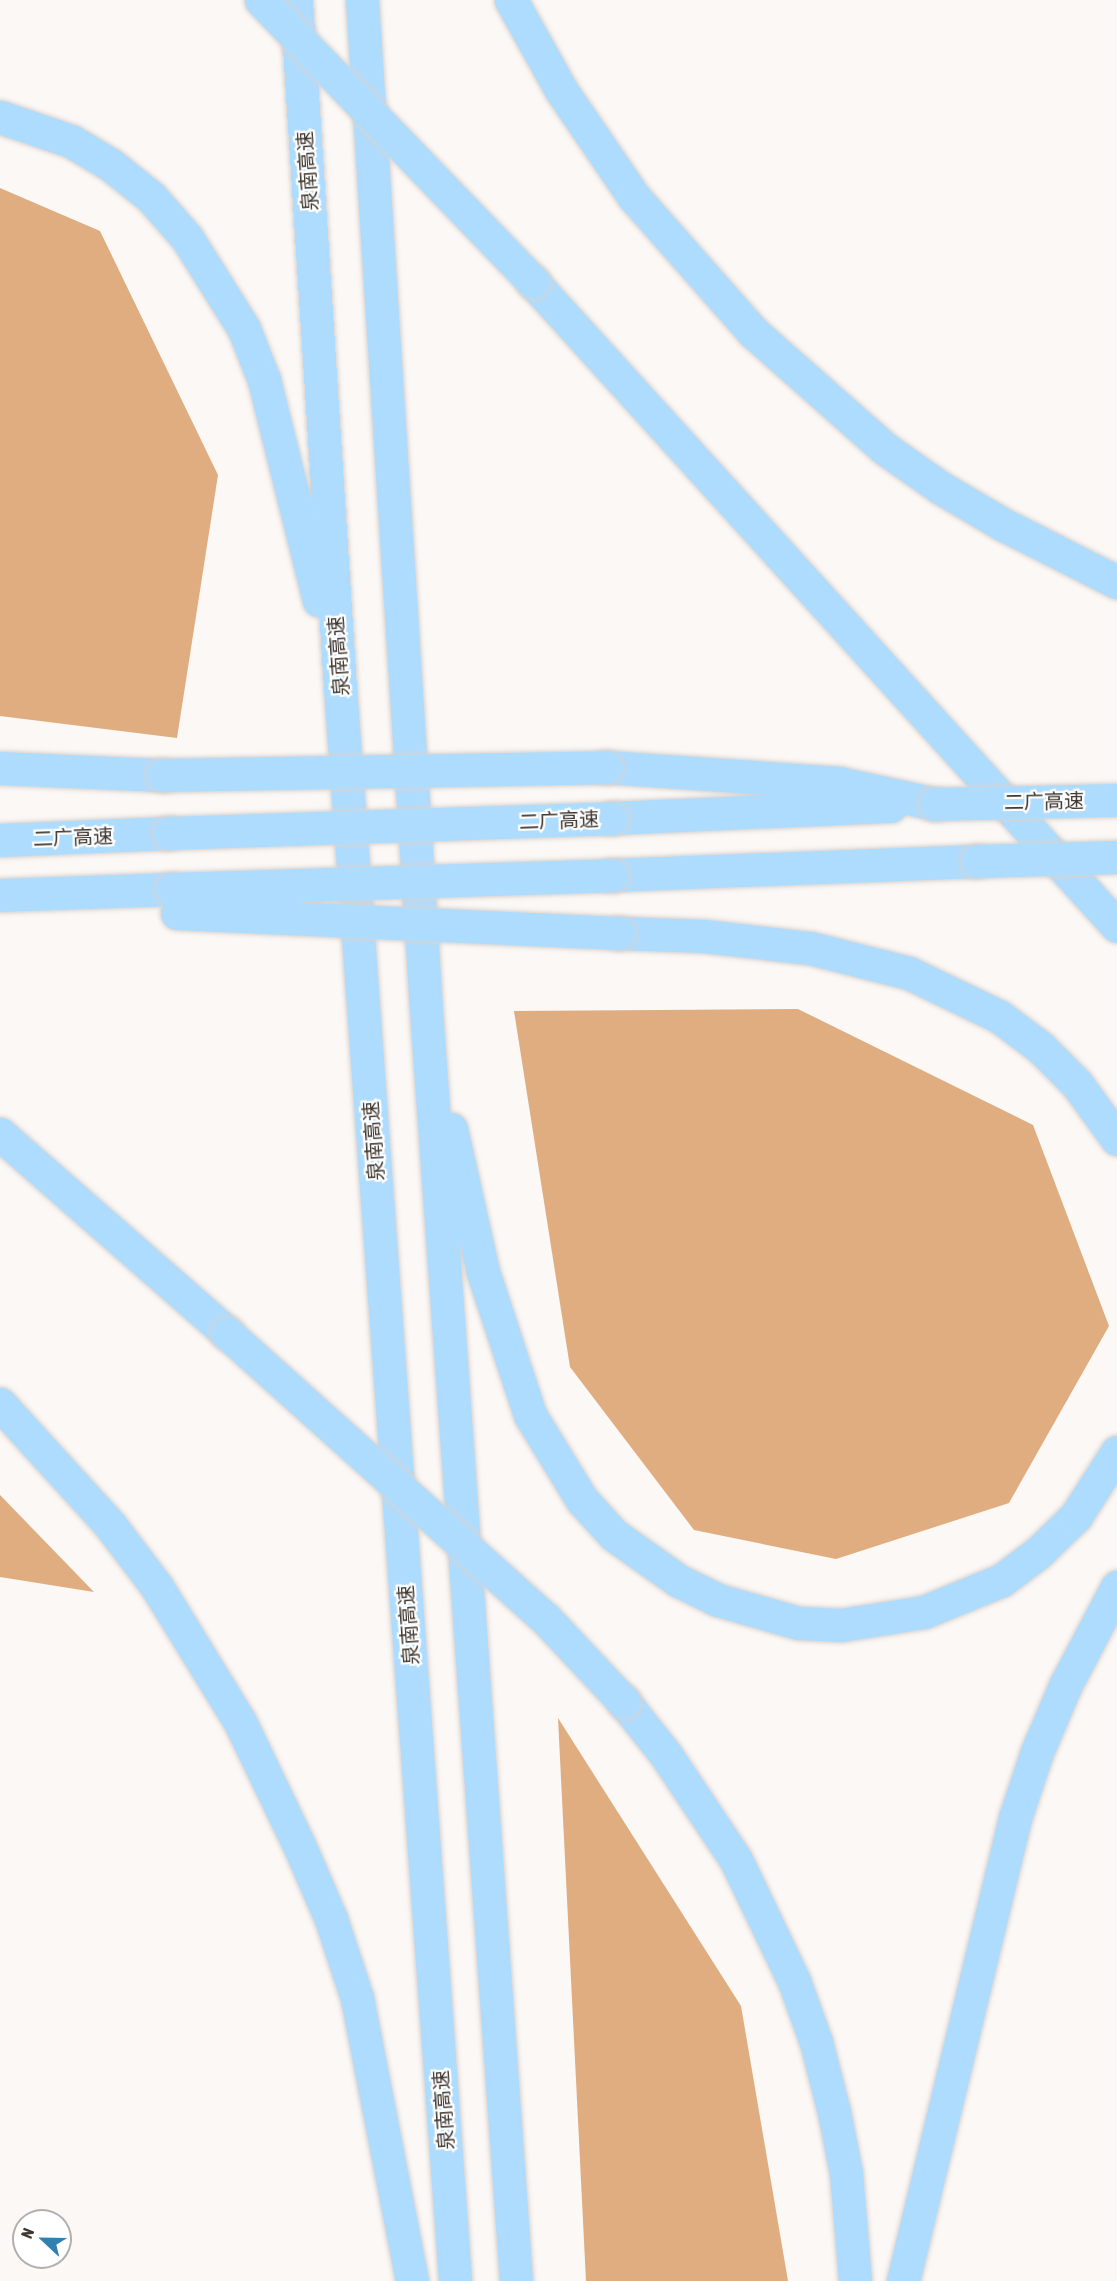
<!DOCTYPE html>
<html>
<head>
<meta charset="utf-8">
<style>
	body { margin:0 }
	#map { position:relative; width:1117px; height:2281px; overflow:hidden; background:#fcf8f5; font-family:"Asap Condensed","Noto Sans SC",sans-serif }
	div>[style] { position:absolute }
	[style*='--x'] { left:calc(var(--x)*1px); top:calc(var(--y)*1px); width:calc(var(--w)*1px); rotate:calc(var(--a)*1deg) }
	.forest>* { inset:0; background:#dfad80 }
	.roads { filter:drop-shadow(0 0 2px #d5d3d2) drop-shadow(0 0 2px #d5d3d2) }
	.highway>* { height:33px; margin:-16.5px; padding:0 16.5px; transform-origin:16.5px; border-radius:16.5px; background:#aedcff }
	.bridges { filter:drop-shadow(0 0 2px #d5d3d2) drop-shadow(0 0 2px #d5d3d2) }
	.highway-bridge>* { height:33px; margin:-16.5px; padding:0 16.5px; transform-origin:16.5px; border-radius:16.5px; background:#aedcff }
	span { translate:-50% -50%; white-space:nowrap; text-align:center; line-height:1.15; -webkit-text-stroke:4.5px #fff; paint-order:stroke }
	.street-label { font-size:20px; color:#3f3731 }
	.north { position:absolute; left:12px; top:2209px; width:60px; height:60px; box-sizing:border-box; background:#fff; border:2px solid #b2afad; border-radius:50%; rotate:292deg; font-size:16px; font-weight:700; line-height:24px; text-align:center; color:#3f3731 }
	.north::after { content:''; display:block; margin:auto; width:21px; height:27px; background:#327fb1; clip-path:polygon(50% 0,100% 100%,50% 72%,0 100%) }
</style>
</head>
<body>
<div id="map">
	<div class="forest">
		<div style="clip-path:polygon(0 188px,100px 231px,218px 475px,177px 738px,0 716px)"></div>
		<div style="clip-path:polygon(798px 1009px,1033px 1125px,1109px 1326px,1009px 1503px,836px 1559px,694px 1530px,570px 1367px,514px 1011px)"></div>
		<div style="clip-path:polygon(0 1495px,94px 1592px,0 1577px)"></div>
		<div style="clip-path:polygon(558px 1718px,741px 2006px,788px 2281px,586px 2281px)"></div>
	</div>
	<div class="roads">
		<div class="highway">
			<div style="--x:296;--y:0;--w:688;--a:86.34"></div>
			<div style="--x:340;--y:687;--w:1598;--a:85.87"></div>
			<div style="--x:362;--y:0;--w:1026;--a:86.37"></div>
			<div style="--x:427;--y:1024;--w:1260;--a:85.95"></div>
			<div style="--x:511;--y:0;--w:103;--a:60.9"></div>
			<div style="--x:561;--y:90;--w:130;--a:55.7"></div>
			<div style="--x:634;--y:197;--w:180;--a:48.6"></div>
			<div style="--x:753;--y:332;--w:175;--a:41.5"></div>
			<div style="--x:884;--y:448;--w:70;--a:35.1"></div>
			<div style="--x:941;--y:488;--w:71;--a:30.5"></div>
			<div style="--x:1002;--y:524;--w:129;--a:26.8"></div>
			<div style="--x:0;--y:117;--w:75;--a:18.7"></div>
			<div style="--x:71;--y:141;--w:47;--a:31"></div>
			<div style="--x:111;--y:165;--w:51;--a:38.7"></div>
			<div style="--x:151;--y:197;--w:55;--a:48.7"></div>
			<div style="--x:187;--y:238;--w:107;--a:57.9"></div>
			<div style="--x:244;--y:329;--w:55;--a:68.6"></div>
			<div style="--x:264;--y:380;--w:227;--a:76"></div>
			<div style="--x:533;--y:282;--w:869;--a:47.8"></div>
			<div style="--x:606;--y:767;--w:234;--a:3.9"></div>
			<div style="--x:839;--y:783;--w:98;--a:12.3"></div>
			<div style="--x:0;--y:768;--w:163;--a:2.5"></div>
			<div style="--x:612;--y:818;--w:279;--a:-2.5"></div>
			<div style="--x:0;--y:840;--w:169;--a:-2.4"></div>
			<div style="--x:612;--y:875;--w:365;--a:-2.2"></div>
			<div style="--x:0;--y:895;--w:172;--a:-2"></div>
			<div style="--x:619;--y:933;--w:85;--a:2"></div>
			<div style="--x:704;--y:936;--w:107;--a:6.5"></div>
			<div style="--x:810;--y:948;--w:102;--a:14.2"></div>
			<div style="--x:909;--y:973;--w:101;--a:25.8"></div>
			<div style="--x:1000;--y:1017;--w:50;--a:36.9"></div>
			<div style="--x:1040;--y:1047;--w:52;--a:45"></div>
			<div style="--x:1077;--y:1084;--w:68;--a:54"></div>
			<div style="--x:451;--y:1129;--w:147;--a:77.4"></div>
			<div style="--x:483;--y:1272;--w:151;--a:71.8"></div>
			<div style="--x:530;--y:1415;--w:100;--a:58.5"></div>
			<div style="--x:582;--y:1500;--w:47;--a:47.6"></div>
			<div style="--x:614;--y:1535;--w:80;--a:35.3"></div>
			<div style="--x:679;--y:1581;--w:43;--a:26"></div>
			<div style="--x:718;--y:1600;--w:84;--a:15.9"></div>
			<div style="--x:799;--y:1623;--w:42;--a:2.7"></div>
			<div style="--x:841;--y:1625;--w:84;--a:-8.9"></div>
			<div style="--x:924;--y:1612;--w:84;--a:-22.3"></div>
			<div style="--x:1002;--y:1580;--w:46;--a:-37.1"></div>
			<div style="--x:1039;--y:1552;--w:52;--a:-44.2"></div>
			<div style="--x:1076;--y:1516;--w:76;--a:-57.4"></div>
			<div style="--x:0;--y:1134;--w:302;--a:41.2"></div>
			<div style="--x:0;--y:1404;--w:164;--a:47.7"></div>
			<div style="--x:110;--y:1525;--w:78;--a:52.8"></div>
			<div style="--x:157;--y:1587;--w:158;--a:58.4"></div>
			<div style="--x:240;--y:1722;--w:136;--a:64.4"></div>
			<div style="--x:299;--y:1845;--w:81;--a:66.6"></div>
			<div style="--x:331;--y:1919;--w:83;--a:71.8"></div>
			<div style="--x:357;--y:1998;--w:288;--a:79"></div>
			<div style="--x:624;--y:1702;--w:68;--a:51.6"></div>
			<div style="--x:666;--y:1755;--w:126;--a:56.3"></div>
			<div style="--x:736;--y:1860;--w:134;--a:64.4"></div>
			<div style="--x:794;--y:1981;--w:65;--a:70.2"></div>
			<div style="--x:816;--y:2042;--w:72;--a:75.6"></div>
			<div style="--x:834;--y:2112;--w:62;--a:78.9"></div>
			<div style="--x:846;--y:2173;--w:108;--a:85.2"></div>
			<div style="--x:903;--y:2281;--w:476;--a:-76.4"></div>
			<div style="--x:1015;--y:1818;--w:70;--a:-71.6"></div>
			<div style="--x:1037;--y:1752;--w:72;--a:-67"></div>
			<div style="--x:1065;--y:1686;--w:112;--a:-62.3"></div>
		</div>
	</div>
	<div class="bridges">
		<div class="highway-bridge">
			<div style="--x:261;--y:0;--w:392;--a:46"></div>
			<div style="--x:163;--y:775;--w:443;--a:-1"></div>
			<div style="--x:935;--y:804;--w:182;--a:-1.3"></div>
			<div style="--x:169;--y:833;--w:443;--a:-1.9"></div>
			<div style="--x:977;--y:861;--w:140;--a:-1.6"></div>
			<div style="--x:172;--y:889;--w:440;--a:-1.8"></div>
			<div style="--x:177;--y:913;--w:442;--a:2.6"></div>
			<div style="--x:227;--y:1333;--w:427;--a:41.9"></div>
			<div style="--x:545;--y:1618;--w:115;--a:46.8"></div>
		</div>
	</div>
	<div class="street-label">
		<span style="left:307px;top:171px;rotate:-94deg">泉南高速</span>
		<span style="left:338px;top:656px;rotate:-94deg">泉南高速</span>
		<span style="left:1044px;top:801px;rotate:-1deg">二广高速</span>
		<span style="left:559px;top:820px;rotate:-2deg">二广高速</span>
		<span style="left:73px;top:837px;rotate:-2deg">二广高速</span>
		<span style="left:373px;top:1141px;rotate:-94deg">泉南高速</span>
		<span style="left:408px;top:1625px;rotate:-94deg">泉南高速</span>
		<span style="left:443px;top:2110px;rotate:-94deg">泉南高速</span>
	</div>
	<div class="north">N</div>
</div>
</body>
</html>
